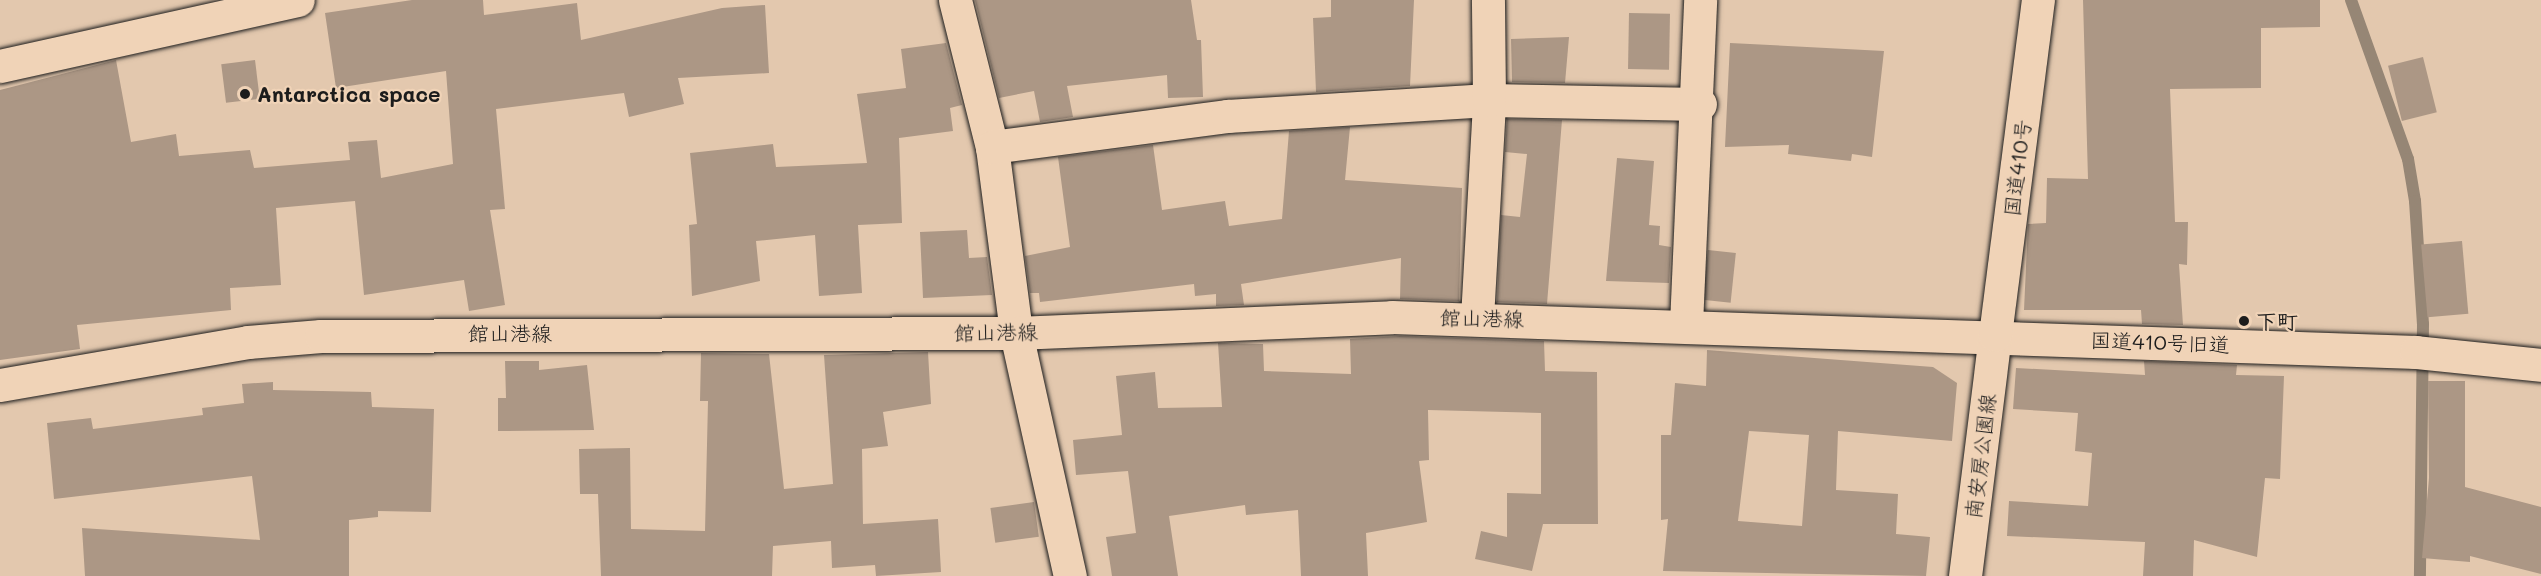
<!DOCTYPE html>
<html>
<head>
<meta charset="utf-8">
<style>
	body { margin:0 }
	#map { position:relative; width:2541px; height:576px; overflow:hidden; background:#e3c8ae; font-family:Mali,"Klee One",sans-serif }
	div>[style] { position:absolute }
	[style*='--x'] { left:calc(var(--x)*1px); top:calc(var(--y)*1px); width:calc(var(--w)*1px); rotate:calc(var(--a)*1deg) }
	.stream>* { height:12px; margin:-6px; padding:0 6px; transform-origin:6px; border-radius:6px; background:#968675 }
	.building>* { inset:0; background:#ac9785; transform-origin:0 0 }
	.roads { filter:drop-shadow(0 0 2px #1c1c1c) drop-shadow(0 0 2px #1c1c1c) }
	.street>* { height:33px; margin:-16.5px; padding:0 16.5px; transform-origin:16.5px; border-radius:16.5px; background:#f0d3b7 }
	.secondary>* { height:33px; margin:-16.5px; padding:0 16.5px; transform-origin:16.5px; border-radius:16.5px; background:#f0d3b7 }
	.highway>* { height:33px; margin:-16.5px; padding:0 16.5px; transform-origin:16.5px; border-radius:16.5px; background:#f0d3b7 }
	.dots>* { width:16px; height:16px; translate:-50% -50%; box-sizing:border-box; border:3px solid #f0d3b7; border-radius:50% }
	span { translate:-50% -50%; white-space:nowrap; text-align:center; line-height:1.15; -webkit-text-stroke:4.5px #f0d3b7; paint-order:stroke }
	.poi-label { font-size:21px; color:#1c1c1c; font-weight:700 }
	.left { translate:0 -50%; text-align:left }
	.street-label { font-size:21px; color:#1c1c1c }
</style>
</head>
<body>
<div id="map">
	<div class="stream">
		<div style="--x:2351;--y:0;--w:169;--a:70.3"></div>
		<div style="--x:2408;--y:159;--w:43;--a:80.5"></div>
		<div style="--x:2415;--y:201;--w:123;--a:86.3"></div>
		<div style="--x:2423;--y:324;--w:252;--a:90.7"></div>
	</div>
	<div class="building">
		<div style="clip-path:polygon(412px 0,483px 0,484px 15px,577px 3px,581px 40px,722px 8px,765px 5px,769px 73px,678px 78px,684px 104px,629px 117px,624px 93px,496px 109px,505px 209px,490px 210px,505px 305px,469px 311px,464px 280px,364px 295px,355px 201px,276px 208px,281px 285px,230px 288px,231px 310px,77px 325px,80px 349px,0 360px,0 90px,116px 60px,131px 142px,176px 134px,179px 156px,250px 150px,254px 168px,350px 160px,348px 142px,377px 140px,381px 178px,453px 164px,446px 71px,336px 88px,325px 13px)"></div>
		<div style="clip-path:polygon(975px 0,1191px 0,1197px 40px,1201px 40px,1203px 97px,1168px 98px,1167px 75px,1067px 86px,1073px 117px,1040px 122px,1034px 91px,999px 98px)"></div>
		<div style="clip-path:polygon(1331px 0,1414px 0,1410px 86px,1316px 92px,1313px 18px,1331px 17px)"></div>
		<div style="clip-path:polygon(2083px 0,2320px 0,2320px 27px,2261px 28px,2261px 88px,2170px 89px,2175px 222px,2188px 222px,2187px 265px,2179px 264px,2183px 325px,2142px 324px,2141px 310px,2024px 310px,2028px 224px,2046px 223px,2047px 178px,2088px 179px)"></div>
		<div style="left:1629px;top:13px;width:41px;height:56px;rotate:1deg"></div>
		<div style="clip-path:polygon(1569px 37px,1565px 83px,1512px 82px,1511px 39px)"></div>
		<div style="clip-path:polygon(946px 43px,962px 105px,950px 108px,953px 131px,899px 138px,902px 223px,858px 225px,862px 293px,819px 296px,815px 235px,756px 241px,760px 281px,692px 296px,689px 225px,697px 224px,690px 153px,773px 144px,776px 167px,867px 163px,857px 94px,906px 88px,901px 49px)"></div>
		<div style="clip-path:polygon(1730px 43px,1884px 51px,1872px 157px,1852px 154px,1851px 161px,1788px 154px,1789px 145px,1725px 147px)"></div>
		<div style="left:2423px;top:57px;width:57px;height:36px;rotate:76deg"></div>
		<div style="left:255px;top:60px;width:39px;height:34px;rotate:83deg"></div>
		<div style="clip-path:polygon(1507px 119px,1562px 120px,1547px 304px,1497px 302px,1501px 215px,1520px 217px,1527px 154px,1505px 152px)"></div>
		<div style="clip-path:polygon(1350px 127px,1345px 180px,1462px 188px,1459px 301px,1400px 299px,1401px 258px,1241px 284px,1244px 305px,1216px 306px,1216px 294px,1195px 296px,1194px 284px,1040px 302px,1039px 293px,1030px 293px,1025px 256px,1070px 247px,1058px 157px,1153px 145px,1162px 210px,1225px 201px,1229px 226px,1282px 219px,1289px 131px)"></div>
		<div style="clip-path:polygon(1617px 158px,1654px 161px,1649px 225px,1660px 226px,1659px 245px,1671px 247px,1669px 283px,1606px 281px)"></div>
		<div style="clip-path:polygon(967px 230px,969px 258px,987px 257px,992px 295px,923px 298px,920px 232px)"></div>
		<div style="left:2462px;top:241px;width:73px;height:41px;rotate:85deg"></div>
		<div style="left:1708px;top:250px;width:28px;height:50px;rotate:6deg"></div>
		<div style="clip-path:polygon(1400px 336px,1544px 341px,1545px 371px,1597px 372px,1598px 524px,1543px 524px,1532px 571px,1475px 559px,1481px 531px,1507px 537px,1507px 493px,1541px 494px,1541px 413px,1428px 410px,1429px 460px,1419px 461px,1427px 522px,1366px 533px,1368px 576px,1301px 576px,1298px 510px,1246px 515px,1245px 505px,1169px 516px,1178px 576px,1112px 576px,1106px 537px,1136px 533px,1128px 471px,1076px 475px,1073px 440px,1122px 435px,1116px 376px,1155px 372px,1158px 408px,1222px 407px,1218px 343px,1263px 344px,1264px 371px,1351px 374px,1350px 339px)"></div>
		<div style="clip-path:polygon(evenodd,1707px 350px,1933px 367px,1957px 383px,1952px 441px,1838px 431px,1836px 490px,1898px 494px,1896px 534px,1930px 537px,1926px 576px,1663px 571px,1668px 519px,1661px 520px,1661px 435px,1671px 435px,1675px 383px,1706px 386px,1707px 350px,1749px 431px,1809px 435px,1802px 526px,1738px 521px,1749px 431px)"></div>
		<div style="clip-path:polygon(928px 352px,931px 404px,883px 412px,888px 446px,862px 449px,863px 524px,938px 519px,941px 572px,876px 576px,875px 565px,832px 568px,831px 541px,773px 546px,772px 576px,601px 576px,598px 494px,580px 494px,579px 449px,630px 448px,631px 529px,705px 531px,708px 401px,700px 401px,701px 353px,769px 354px,784px 489px,833px 484px,824px 355px)"></div>
		<div style="clip-path:polygon(505px 361px,539px 361px,539px 370px,587px 365px,594px 430px,498px 431px,498px 398px,506px 398px)"></div>
		<div style="clip-path:polygon(2144px 361px,2237px 365px,2236px 375px,2284px 376px,2280px 479px,2265px 478px,2257px 557px,2194px 540px,2193px 576px,2143px 576px,2145px 542px,2007px 536px,2009px 501px,2088px 506px,2092px 453px,2075px 451px,2078px 413px,2013px 409px,2016px 368px,2145px 375px)"></div>
		<div style="clip-path:polygon(2428px 381px,2465px 381px,2465px 487px,2541px 507px,2541px 574px,2470px 556px,2470px 562px,2422px 558px,2429px 478px)"></div>
		<div style="clip-path:polygon(273px 382px,273px 390px,371px 392px,372px 407px,434px 409px,431px 512px,378px 511px,378px 517px,349px 520px,349px 576px,85px 576px,82px 528px,260px 540px,252px 476px,54px 499px,47px 423px,91px 418px,93px 429px,203px 415px,202px 408px,244px 403px,242px 384px)"></div>
		<div style="left:1034px;top:502px;width:35px;height:44px;rotate:82deg"></div>
	</div>
	<div class="roads">
		<div class="street">
			<div style="--x:955;--y:0;--w:152;--a:75.9"></div>
			<div style="--x:992;--y:147;--w:188;--a:82.6"></div>
			<div style="--x:1016;--y:333;--w:249;--a:77.5"></div>
			<div style="--x:0;--y:66;--w:305;--a:-12.5"></div>
			<div style="--x:992;--y:147;--w:237;--a:-7.5"></div>
			<div style="--x:1227;--y:116;--w:262;--a:-3.5"></div>
			<div style="--x:1489;--y:100;--w:211;--a:1.1"></div>
			<div style="--x:1477;--y:318;--w:218;--a:-86.8"></div>
			<div style="--x:1489;--y:100;--w:100;--a:-90.6"></div>
			<div style="--x:1686;--y:325;--w:325;--a:-87.5"></div>
		</div>
		<div class="secondary">
			<div style="--x:0;--y:385;--w:252;--a:-9.8"></div>
			<div style="--x:248;--y:342;--w:73;--a:-4.7"></div>
			<div style="--x:321;--y:336;--w:695;--a:-0.25"></div>
			<div style="--x:1016;--y:333;--w:376;--a:-2.4"></div>
			<div style="--x:1392;--y:317;--w:1025;--a:1.96"></div>
			<div style="--x:2416;--y:352;--w:126;--a:5.9"></div>
			<div style="--x:1965;--y:576;--w:243;--a:-82.9"></div>
		</div>
		<div class="highway">
			<div style="--x:1995;--y:335;--w:338;--a:-82.7"></div>
		</div>
	</div>
	<div class="dots">
		<div style="left:245px;top:94px;background:#1c1c1c"></div>
		<div style="left:2244px;top:321px;background:#1c1c1c"></div>
	</div>
	<div class="poi-label">
		<span class="left" style="left:257px;top:94px">Antarctica space</span>
		<span class="left" style="left:2256px;top:321px">下町</span>
	</div>
	<div class="street-label">
		<span style="left:2017px;top:168px;rotate:-83deg">国道410号</span>
		<span style="left:1482px;top:318px;rotate:1deg">館山港線</span>
		<span style="left:996px;top:332px;rotate:-1deg">館山港線</span>
		<span style="left:510px;top:333px">館山港線</span>
		<span style="left:2160px;top:342px;rotate:2deg">国道410号旧道</span>
		<span style="left:1980px;top:456px;rotate:-83deg">南安房公園線</span>
	</div>
</div>
</body>
</html>
